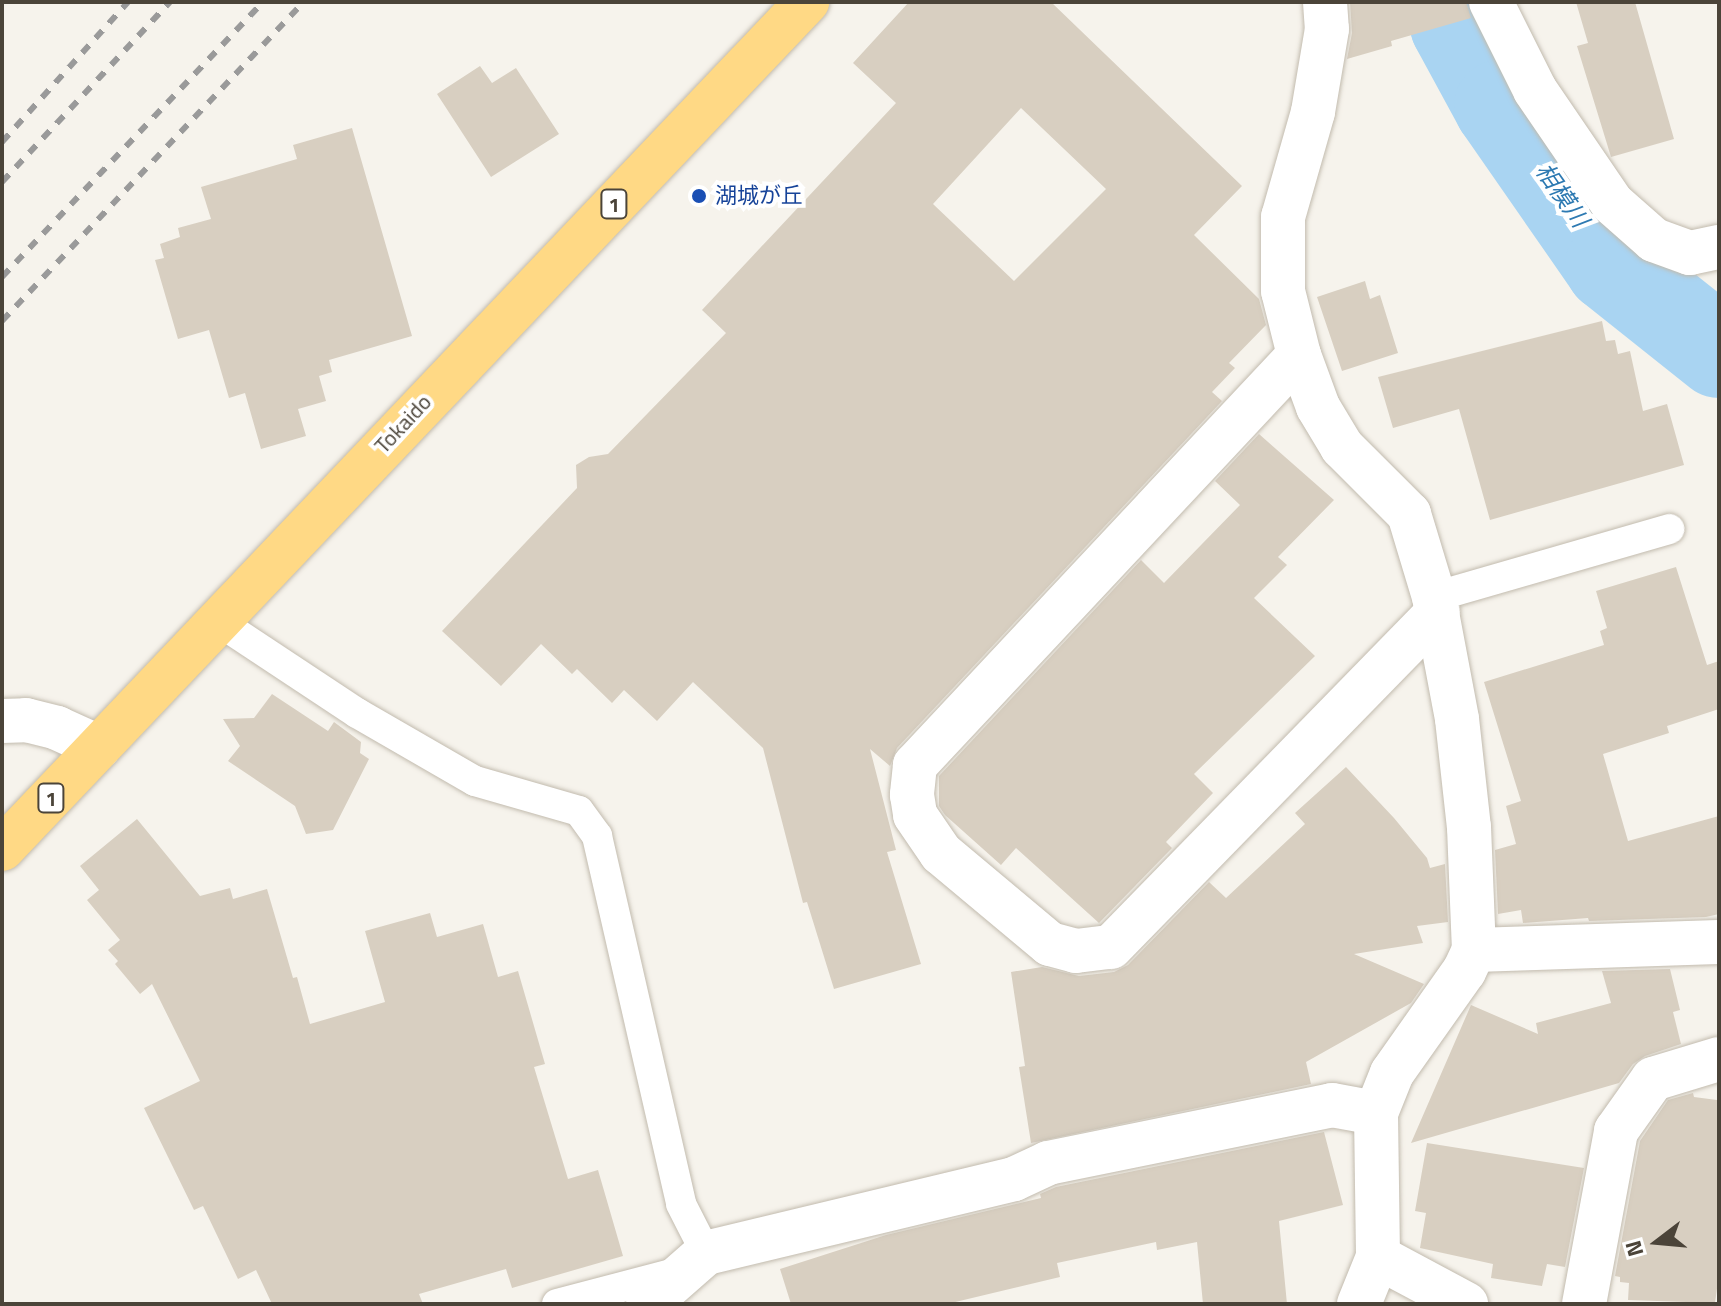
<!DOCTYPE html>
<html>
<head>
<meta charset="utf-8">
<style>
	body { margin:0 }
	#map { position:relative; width:1721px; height:1306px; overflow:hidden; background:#f6f3ec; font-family:"Titillium Web","Noto Sans JP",sans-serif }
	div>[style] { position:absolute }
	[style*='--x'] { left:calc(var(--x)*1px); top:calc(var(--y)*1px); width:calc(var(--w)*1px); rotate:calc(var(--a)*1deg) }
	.river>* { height:92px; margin:-46px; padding:0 46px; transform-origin:46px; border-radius:46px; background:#a9d4f2 }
	.building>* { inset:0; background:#d8cfc1 }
	.roads { filter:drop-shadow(0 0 2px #c2bbae) drop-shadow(0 0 2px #c2bbae) }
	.service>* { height:30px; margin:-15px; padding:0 15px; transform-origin:15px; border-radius:15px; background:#fff }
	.minor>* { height:44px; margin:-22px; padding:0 22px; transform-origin:22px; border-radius:22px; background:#fff }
	.trunk>* { height:44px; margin:-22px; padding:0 22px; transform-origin:22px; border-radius:22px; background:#ffd985 }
	.rail>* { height:6px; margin-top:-3px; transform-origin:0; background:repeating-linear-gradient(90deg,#9a9a9a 0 10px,transparent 0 20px) }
	.dots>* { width:22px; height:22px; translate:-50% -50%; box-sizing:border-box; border:4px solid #fff; border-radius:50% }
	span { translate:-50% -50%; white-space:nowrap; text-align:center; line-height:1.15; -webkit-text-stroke:8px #fff; paint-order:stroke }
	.shield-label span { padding:2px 6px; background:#fff; border:2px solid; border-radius:6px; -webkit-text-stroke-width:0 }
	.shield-label { font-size:20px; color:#4b4439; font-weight:700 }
	.transit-label { font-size:22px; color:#164399 }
	.left { translate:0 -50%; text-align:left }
	.street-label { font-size:22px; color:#4b4439 }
	.water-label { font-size:24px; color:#2e7ab2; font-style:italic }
	.frame { position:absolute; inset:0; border:4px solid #4b4439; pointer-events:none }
	.north { position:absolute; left:1617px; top:1202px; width:80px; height:80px; -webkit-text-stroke:6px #fff; paint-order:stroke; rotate:254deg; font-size:22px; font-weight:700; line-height:32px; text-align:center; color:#4b4439 }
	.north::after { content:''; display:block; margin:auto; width:28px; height:36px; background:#4b4439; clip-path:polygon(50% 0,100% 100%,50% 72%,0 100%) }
</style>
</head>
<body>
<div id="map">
	<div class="river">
		<div style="--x:1450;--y:2;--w:24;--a:75"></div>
		<div style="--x:1456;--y:25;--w:92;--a:61.5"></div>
		<div style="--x:1500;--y:106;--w:195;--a:55.2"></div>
		<div style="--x:1611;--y:266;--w:138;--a:38.5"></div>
	</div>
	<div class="building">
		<div style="clip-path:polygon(evenodd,909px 2px,1051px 2px,1242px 186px,1194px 235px,1259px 299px,1266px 325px,1229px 363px,1235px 368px,1212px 392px,1222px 401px,897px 748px,890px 766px,870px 749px,896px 850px,887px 852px,921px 964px,834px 989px,807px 902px,803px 903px,763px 748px,693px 682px,657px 721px,624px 690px,612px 703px,577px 669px,572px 674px,541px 644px,501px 686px,442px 631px,577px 488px,576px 465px,589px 457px,608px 454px,726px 333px,702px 310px,896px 103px,853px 63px,909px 2px,1021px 108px,1106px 189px,1014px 281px,933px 204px,1021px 108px)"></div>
		<div style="clip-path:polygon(1350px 2px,1466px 2px,1471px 18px,1391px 41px,1392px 46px,1347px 59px,1352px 33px)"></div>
		<div style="clip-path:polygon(1576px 2px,1635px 2px,1674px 139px,1611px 157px,1577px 46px,1588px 43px)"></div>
		<div style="clip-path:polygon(480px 66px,492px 83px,516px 68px,559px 134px,491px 177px,437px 94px)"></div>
		<div style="clip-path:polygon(352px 128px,412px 336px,329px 360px,332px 372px,319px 376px,326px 401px,298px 409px,306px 436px,261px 449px,245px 393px,229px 398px,209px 330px,178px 339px,155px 260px,164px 258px,160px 244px,180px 237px,178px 228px,211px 219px,201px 187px,297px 159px,293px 145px)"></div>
		<div style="clip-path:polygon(1365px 281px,1370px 299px,1380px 295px,1398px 353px,1342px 371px,1317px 297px)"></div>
		<div style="clip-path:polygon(1602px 321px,1606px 341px,1615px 340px,1618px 354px,1630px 351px,1643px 411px,1667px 404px,1684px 465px,1490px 520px,1459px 409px,1393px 428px,1378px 377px)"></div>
		<div style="clip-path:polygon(1259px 434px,1334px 500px,1278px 557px,1287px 565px,1254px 598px,1315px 656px,1194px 774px,1213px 793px,1166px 842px,1172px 848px,1099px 923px,1016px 848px,1001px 865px,945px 815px,939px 806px,939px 776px,1141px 560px,1164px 583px,1240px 505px,1215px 481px)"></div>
		<div style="clip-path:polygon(1676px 567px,1707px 665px,1719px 661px,1719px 709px,1667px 726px,1669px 733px,1603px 754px,1628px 841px,1719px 816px,1719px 914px,1706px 917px,1589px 921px,1588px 918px,1523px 923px,1521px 910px,1498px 914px,1495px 850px,1516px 844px,1506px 806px,1521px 801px,1484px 682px,1604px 645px,1600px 631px,1607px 628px,1596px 591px)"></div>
		<div style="clip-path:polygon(272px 694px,328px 731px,334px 722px,361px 742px,360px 753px,369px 759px,333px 830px,306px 834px,295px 806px,228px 761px,240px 746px,223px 719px,254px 718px)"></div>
		<div style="clip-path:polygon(1346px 767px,1394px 818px,1427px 858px,1430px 868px,1445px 864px,1448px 922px,1417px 926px,1423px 943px,1354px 954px,1424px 984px,1411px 1003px,1306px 1062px,1311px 1084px,1031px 1143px,1019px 1067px,1025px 1066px,1011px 972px,1042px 967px,1079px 976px,1114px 972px,1128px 965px,1209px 882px,1226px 898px,1305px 824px,1295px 813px)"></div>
		<div style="clip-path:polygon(137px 819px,200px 896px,230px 888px,233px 899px,267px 889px,293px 978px,297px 977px,310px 1024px,385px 1002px,365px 931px,430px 913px,437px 937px,483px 924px,498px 977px,518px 971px,545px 1064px,534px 1067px,568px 1179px,598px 1170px,623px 1256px,512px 1288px,506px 1269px,419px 1294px,423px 1304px,272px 1304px,256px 1270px,238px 1279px,203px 1206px,194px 1210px,144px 1108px,200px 1081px,152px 984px,140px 994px,115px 964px,118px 961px,108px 950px,120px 940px,87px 900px,99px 890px,80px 866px)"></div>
		<div style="clip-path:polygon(1670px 969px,1680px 1010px,1673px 1012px,1681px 1044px,1645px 1056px,1633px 1064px,1619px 1083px,1411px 1143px,1471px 1005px,1538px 1034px,1536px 1023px,1611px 1003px,1602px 971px)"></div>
		<div style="clip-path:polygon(1693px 1093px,1694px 1097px,1717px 1100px,1719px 1274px,1715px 1303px,1628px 1300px,1629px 1283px,1620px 1282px,1620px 1277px,1615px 1276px,1640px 1141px,1668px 1100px)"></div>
		<div style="clip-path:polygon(1324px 1132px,1343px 1205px,1279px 1221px,1287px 1304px,1203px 1304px,1197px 1242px,1157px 1250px,1156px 1242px,1057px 1263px,1060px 1277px,947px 1304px,791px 1304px,780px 1269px,886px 1235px,1041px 1198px,1040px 1194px,1056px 1187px)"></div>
		<div style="clip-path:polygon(1427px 1143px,1584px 1168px,1565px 1267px,1547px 1264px,1542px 1286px,1491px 1278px,1493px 1264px,1420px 1248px,1426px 1213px,1415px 1211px)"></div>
	</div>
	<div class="roads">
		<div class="service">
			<div style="--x:1434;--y:597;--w:245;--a:-16.1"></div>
			<div style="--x:218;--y:621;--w:167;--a:33.5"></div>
			<div style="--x:357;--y:713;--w:136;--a:30"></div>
			<div style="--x:475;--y:781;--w:108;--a:16.1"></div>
			<div style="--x:579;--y:811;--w:31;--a:54"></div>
			<div style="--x:597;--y:836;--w:377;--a:77.1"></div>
			<div style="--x:681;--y:1204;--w:55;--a:63"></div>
			<div style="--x:557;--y:1304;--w:126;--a:-14.7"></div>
		</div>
		<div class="minor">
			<div style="--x:1325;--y:2;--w:27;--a:86"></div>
			<div style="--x:1327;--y:29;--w:84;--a:99.6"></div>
			<div style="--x:1313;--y:112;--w:109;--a:105.9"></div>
			<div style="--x:1283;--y:217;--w:74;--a:90"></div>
			<div style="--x:1283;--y:291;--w:66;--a:76"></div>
			<div style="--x:1299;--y:355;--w:55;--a:69.9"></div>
			<div style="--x:1318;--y:407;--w:47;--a:59"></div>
			<div style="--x:1342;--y:447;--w:95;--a:45"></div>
			<div style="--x:1409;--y:514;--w:87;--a:73.2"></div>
			<div style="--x:1434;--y:597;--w:124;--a:79.3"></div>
			<div style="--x:1457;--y:719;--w:109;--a:83.7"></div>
			<div style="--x:1469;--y:827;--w:123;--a:87.7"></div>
			<div style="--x:1474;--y:950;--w:23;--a:115"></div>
			<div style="--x:1464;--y:971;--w:125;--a:125.2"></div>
			<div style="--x:1392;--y:1073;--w:43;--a:111.8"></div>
			<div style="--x:1376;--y:1113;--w:144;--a:89.2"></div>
			<div style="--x:1378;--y:1257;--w:51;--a:112"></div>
			<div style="--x:1491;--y:2;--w:98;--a:63.4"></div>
			<div style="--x:1535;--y:90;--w:137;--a:55.7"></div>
			<div style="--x:1612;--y:203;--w:56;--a:41.4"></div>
			<div style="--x:1654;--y:240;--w:38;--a:20"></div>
			<div style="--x:1690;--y:253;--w:30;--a:-12"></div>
			<div style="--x:1299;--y:355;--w:562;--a:133.12"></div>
			<div style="--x:915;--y:765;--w:30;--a:96"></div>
			<div style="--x:912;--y:795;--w:20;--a:81"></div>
			<div style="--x:915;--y:815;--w:46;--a:55.6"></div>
			<div style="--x:941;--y:853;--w:142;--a:39.9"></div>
			<div style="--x:1050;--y:944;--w:27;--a:15"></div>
			<div style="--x:1076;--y:951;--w:35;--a:-7"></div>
			<div style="--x:1111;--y:947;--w:468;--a:-45.7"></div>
			<div style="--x:2;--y:721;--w:24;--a:-2"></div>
			<div style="--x:26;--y:720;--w:32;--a:14"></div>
			<div style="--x:57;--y:728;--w:46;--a:24.3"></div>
			<div style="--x:1474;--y:950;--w:245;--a:-1.9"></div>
			<div style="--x:1378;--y:1257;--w:100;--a:28.1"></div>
			<div style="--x:648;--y:1304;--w:77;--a:-41.3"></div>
			<div style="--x:706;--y:1253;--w:317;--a:-13.5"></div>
			<div style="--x:1014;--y:1179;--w:38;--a:-25"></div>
			<div style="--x:1048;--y:1163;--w:290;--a:-11.5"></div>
			<div style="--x:1332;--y:1105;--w:45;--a:10.3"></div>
			<div style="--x:1584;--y:1304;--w:176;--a:-79.5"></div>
			<div style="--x:1616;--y:1131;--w:64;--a:-54.6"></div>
			<div style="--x:1653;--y:1079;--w:69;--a:-16.9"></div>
		</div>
		<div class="trunk">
			<div style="--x:2;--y:849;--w:1169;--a:-46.46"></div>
		</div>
	</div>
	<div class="rail">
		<div style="--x:2;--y:142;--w:188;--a:-48"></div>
		<div style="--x:2;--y:182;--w:246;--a:-47"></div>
		<div style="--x:2;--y:277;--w:379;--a:-46.5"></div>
		<div style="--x:2;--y:321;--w:439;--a:-46.6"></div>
	</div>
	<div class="dots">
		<div style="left:699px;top:196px;background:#1a4fb4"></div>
	</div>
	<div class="shield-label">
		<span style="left:614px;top:204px">1</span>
		<span style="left:51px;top:798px">1</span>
	</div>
	<div class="transit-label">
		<span class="left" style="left:715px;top:196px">湖城が丘</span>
	</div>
	<div class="street-label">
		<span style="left:403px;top:424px;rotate:-47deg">Tokaido</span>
	</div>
	<div class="water-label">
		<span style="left:1562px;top:195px;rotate:55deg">相模川</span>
	</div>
	<div class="frame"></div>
	<div class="north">N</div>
</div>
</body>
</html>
